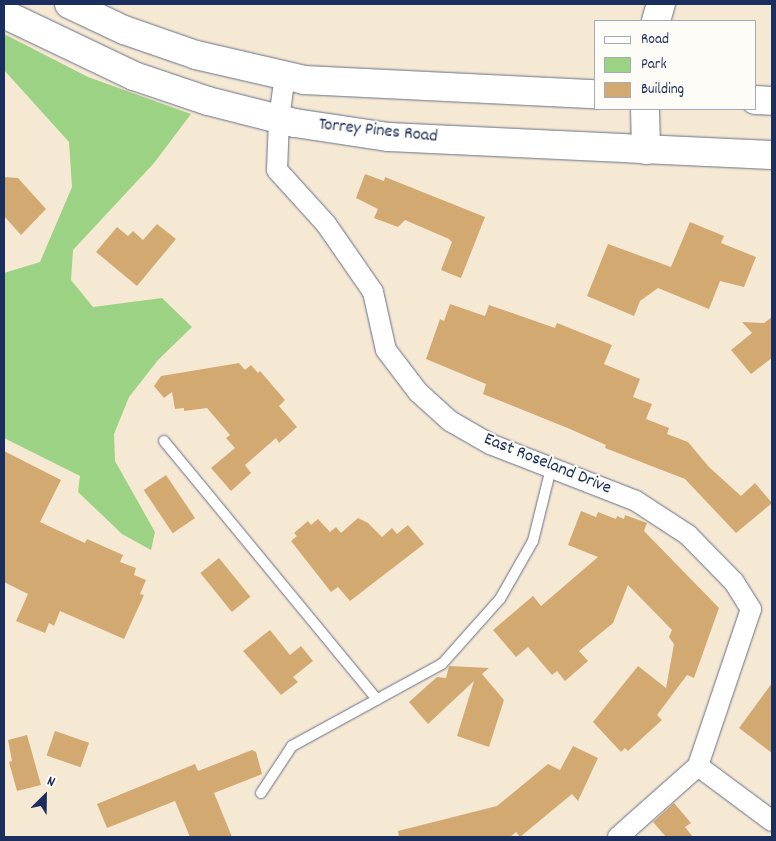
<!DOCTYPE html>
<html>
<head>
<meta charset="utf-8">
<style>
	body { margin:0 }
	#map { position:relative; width:776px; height:841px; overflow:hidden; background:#f6e9d4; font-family:Dekko,sans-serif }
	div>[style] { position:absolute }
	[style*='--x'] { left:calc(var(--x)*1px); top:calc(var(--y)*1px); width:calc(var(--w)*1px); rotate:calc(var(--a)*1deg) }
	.green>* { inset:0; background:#9bd284 }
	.building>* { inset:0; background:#d3a972; transform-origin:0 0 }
	.roads { filter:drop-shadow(0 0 1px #687087) drop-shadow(0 0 1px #687087) }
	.lane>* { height:10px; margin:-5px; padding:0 5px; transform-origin:5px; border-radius:5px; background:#fff }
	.street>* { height:20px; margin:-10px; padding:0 10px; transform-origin:10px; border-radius:10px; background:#fff }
	.secondary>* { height:28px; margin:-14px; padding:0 14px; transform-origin:14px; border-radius:14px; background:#fff }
	.primary>* { height:28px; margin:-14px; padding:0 14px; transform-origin:14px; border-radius:14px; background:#fff }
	span { translate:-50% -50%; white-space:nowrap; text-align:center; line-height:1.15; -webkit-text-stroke:4px #fdfcf7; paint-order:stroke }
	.street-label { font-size:18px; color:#1b2f5e }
	.frame { position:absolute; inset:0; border:5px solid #1b2f5e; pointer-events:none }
	.legend { position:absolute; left:594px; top:20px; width:162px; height:90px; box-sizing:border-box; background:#fdfcf7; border:1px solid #a3aaba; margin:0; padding:6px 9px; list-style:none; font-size:15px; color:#1b2f5e }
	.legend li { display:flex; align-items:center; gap:10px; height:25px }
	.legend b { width:25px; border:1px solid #a3aaba }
	.north { position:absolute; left:20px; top:771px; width:50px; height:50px; -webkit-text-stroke:4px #fdfcf7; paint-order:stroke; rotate:23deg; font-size:14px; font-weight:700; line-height:20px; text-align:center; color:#1b2f5e }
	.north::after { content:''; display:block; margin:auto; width:18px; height:22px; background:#1b2f5e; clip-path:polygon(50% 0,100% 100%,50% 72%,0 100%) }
</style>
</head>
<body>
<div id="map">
	<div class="green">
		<div style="clip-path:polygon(4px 34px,88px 77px,191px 114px,154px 163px,73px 250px,71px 280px,93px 307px,162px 298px,192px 327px,158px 360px,129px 397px,114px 434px,115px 461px,155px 532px,151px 550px,122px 534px,78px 492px,80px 476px,4px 438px,4px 273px,40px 262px,72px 187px,69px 142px,4px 70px)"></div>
	</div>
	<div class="building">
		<div style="clip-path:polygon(365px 174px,384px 181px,385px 177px,485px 217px,461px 278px,441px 270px,452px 242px,449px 239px,405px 220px,398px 227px,374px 218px,378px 209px,356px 198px)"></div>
		<div style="clip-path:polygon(4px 177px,18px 178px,46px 209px,21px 235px,4px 216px)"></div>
		<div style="clip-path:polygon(690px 222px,724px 236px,721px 243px,756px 257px,744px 287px,720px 281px,709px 309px,658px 288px,640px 301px,634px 316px,587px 296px,608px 244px,671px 267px)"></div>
		<div style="clip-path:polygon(157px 224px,176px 239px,137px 286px,96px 252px,117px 227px,128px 236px,133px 231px,143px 240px)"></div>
		<div style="clip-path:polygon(450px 304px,485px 316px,489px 305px,555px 328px,557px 323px,612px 345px,604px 364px,640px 379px,633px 397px,652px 404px,646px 419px,669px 428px,667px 434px,688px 442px,709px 467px,741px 496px,755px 483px,772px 503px,736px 533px,685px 479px,605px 448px,606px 445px,570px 429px,483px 394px,486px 384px,426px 359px,440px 319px,444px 321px)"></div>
		<div style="clip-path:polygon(772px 317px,772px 358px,751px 374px,731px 350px,752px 333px,742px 322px,764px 323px)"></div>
		<div style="clip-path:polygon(239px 363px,245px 370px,251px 365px,258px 373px,260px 371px,285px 400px,279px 406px,297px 427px,279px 443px,276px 438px,245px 465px,251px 473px,231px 491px,211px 468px,235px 448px,226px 438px,230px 435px,207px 408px,184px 411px,184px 408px,175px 409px,172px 392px,164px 398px,154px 386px,161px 376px)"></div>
		<div style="clip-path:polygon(4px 451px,61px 480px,40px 522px,85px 543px,87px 539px,123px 555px,120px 562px,136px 568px,134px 575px,146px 580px,140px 594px,144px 595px,124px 639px,60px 611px,54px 626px,49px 623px,45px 633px,16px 621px,28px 594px,4px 582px)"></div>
		<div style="left:166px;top:475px;width:52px;height:27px;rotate:56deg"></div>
		<div style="clip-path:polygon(581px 511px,596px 517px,598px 512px,616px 519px,617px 516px,624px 519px,625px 515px,647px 523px,644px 531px,719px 608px,694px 678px,687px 675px,657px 715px,662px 720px,628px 751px,625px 748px,621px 752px,593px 722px,638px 666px,666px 688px,674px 644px,669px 637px,672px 630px,628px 585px,613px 623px,579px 651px,588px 661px,565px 681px,557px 671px,552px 675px,528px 647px,516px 657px,493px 630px,533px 596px,541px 606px,598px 557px,568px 545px)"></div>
		<div style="clip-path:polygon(358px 518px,368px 523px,382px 537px,392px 528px,397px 534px,408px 525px,424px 544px,350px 601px,338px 587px,331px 592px,291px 541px,297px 536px,294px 533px,308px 521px,311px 525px,318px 519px,330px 532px,336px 527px,341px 533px)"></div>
		<div style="left:219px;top:558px;width:50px;height:24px;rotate:51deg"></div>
		<div style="clip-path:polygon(270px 630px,290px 655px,301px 646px,313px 661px,293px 677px,298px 682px,281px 695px,243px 651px)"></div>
		<div style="clip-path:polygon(449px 666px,489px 668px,482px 674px,504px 700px,489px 747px,457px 736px,474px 681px,428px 724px,409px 702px,437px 677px,446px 678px)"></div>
		<div style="clip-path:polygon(772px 683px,772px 753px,739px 728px)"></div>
		<div style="left:55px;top:731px;width:36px;height:26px;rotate:19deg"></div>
		<div style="clip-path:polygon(27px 735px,41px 785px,17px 791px,9px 762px,12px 761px,8px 740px)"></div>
		<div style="clip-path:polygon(573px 746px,598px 758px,578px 801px,572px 794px,520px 837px,516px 832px,510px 837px,399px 837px,398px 831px,497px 806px,548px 764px,560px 770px)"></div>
		<div style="clip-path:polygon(252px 750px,256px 752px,262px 774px,214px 793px,232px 837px,190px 837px,175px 801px,107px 828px,97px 804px,195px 764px,198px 771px)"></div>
		<div style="clip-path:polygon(674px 803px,691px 823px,685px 827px,693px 837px,666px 837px,653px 822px)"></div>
	</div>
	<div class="roads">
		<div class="lane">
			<div style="--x:164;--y:441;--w:335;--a:50.5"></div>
			<div style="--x:261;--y:793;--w:56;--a:-56.6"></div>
			<div style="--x:292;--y:746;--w:171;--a:-28.7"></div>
			<div style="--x:442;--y:664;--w:87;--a:-48.3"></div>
			<div style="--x:500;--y:599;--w:67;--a:-60.4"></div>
			<div style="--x:533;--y:541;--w:75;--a:-76.1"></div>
		</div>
		<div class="street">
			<div style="--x:285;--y:75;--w:44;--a:97.8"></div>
			<div style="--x:279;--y:119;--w:51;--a:92.2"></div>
			<div style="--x:277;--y:170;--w:73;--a:47.8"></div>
			<div style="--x:326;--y:224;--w:83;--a:55.3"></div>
			<div style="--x:373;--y:292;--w:59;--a:77.4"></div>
			<div style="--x:386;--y:350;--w:53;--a:52.7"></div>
			<div style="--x:418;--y:392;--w:43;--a:42.2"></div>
			<div style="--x:450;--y:421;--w:46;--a:29.9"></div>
			<div style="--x:490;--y:444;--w:157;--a:21.3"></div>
			<div style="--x:636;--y:501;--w:62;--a:33.2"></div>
			<div style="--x:688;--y:535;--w:66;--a:45.6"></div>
			<div style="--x:734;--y:582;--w:32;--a:58"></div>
			<div style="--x:751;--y:609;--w:166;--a:108.7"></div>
			<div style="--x:698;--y:766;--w:107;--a:138.4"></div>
			<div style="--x:698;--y:766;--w:92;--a:36.6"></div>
		</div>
		<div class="secondary">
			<div style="--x:656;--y:21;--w:18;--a:-74"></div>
			<div style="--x:645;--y:109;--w:41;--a:88.6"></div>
		</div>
		<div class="primary">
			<div style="--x:69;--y:4;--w:61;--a:25.3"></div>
			<div style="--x:124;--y:30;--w:76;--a:19.1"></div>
			<div style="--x:196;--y:55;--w:111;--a:13"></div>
			<div style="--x:304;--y:80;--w:291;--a:2.8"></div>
			<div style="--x:4;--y:14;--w:144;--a:25.5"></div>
			<div style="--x:134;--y:76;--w:78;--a:18.7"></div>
			<div style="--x:208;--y:101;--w:90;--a:14.2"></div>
			<div style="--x:295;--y:123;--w:95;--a:8.5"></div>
			<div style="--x:389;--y:137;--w:383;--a:2.7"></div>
			<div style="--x:755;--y:100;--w:17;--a:3"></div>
		</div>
	</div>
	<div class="street-label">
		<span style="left:378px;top:132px;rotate:6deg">Torrey Pines Road</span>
		<span style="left:547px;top:465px;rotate:22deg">East Roseland Drive</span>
	</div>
	<div class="frame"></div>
	<ul class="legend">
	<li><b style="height:6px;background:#fff"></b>Road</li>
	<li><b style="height:14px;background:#9bd284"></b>Park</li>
	<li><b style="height:14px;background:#d3a972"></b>Building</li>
	</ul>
	<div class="north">N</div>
</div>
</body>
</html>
